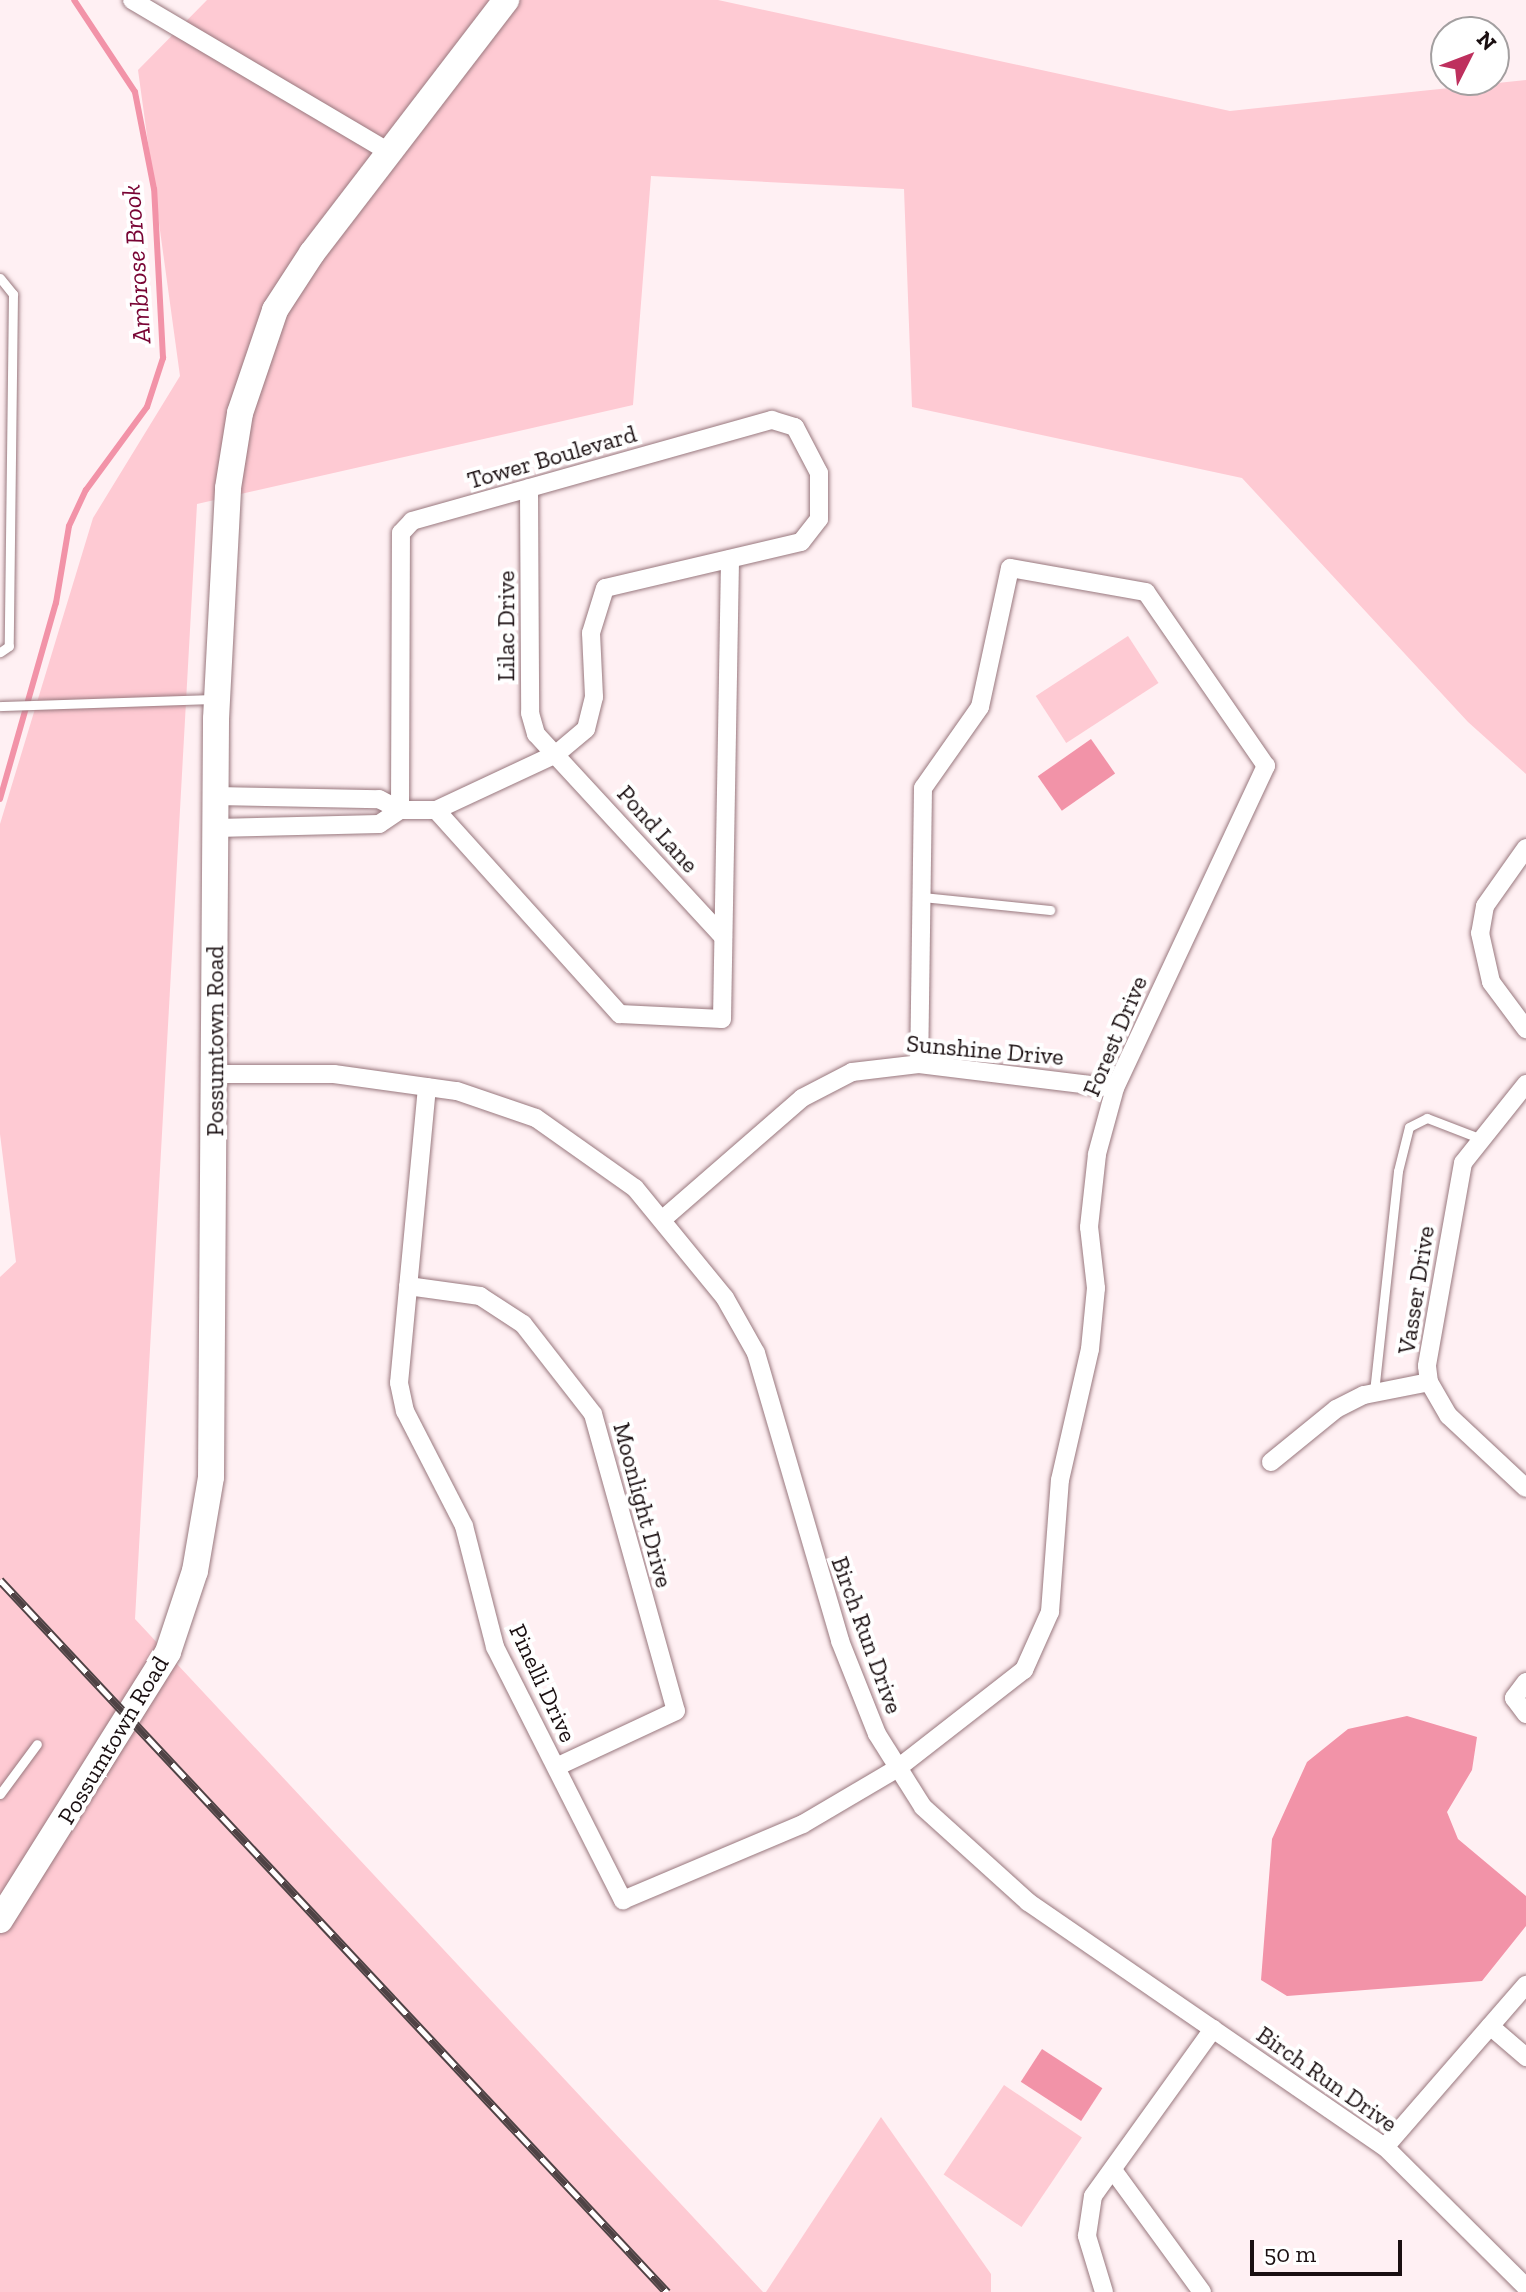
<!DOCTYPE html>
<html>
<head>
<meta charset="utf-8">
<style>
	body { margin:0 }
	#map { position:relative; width:1526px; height:2292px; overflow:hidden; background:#fff0f3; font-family:"Zilla Slab",serif }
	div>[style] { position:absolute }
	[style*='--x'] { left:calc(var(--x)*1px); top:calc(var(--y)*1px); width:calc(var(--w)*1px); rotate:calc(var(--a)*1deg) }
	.green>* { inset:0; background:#fecad3; transform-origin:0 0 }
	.water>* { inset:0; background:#f293a8; transform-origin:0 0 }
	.stream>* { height:6px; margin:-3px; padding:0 3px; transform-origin:3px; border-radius:3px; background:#f293a8 }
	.roads { filter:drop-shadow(0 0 2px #99787e) drop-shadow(0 0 2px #99787e) }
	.service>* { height:9px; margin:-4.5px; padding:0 4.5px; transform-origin:4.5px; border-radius:4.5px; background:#fff }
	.minor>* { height:18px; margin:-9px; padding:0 9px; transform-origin:9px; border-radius:9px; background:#fff }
	.secondary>* { height:26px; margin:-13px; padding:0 13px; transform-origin:13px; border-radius:13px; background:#fff }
	.rail>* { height:9px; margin-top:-4.5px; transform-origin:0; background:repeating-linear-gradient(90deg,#fff 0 18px,#4f4345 0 36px); box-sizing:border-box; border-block:2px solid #4f4345 }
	span { translate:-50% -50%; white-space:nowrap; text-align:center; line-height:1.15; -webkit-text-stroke:8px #fff; paint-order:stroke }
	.street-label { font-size:24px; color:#1a0f11 }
	.water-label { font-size:26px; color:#780333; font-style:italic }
	.north { position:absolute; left:1430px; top:16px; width:80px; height:80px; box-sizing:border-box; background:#fff; border:2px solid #a39fa0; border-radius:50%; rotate:48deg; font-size:22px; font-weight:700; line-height:32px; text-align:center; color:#1a0f11 }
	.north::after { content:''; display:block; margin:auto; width:28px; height:36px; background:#be305e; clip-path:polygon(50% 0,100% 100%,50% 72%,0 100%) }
	.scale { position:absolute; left:1250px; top:2240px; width:152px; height:36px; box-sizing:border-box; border:4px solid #1a0f11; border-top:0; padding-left:10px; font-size:24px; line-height:28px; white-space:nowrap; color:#1a0f11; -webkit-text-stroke:6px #fff; paint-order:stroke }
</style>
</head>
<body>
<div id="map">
	<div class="green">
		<div style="clip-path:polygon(207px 0,718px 0,1230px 111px,1526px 80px,1526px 774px,1468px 722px,1242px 478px,912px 407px,904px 189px,651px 176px,633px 405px,197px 504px,135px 1619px,763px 2292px,0 2292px,0 1277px,16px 1262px,0 1134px,0 824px,93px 518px,180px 376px,138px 70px)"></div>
		<div style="left:1128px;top:636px;width:56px;height:110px;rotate:57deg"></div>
		<div style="left:1004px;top:2085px;width:94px;height:108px;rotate:34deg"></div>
		<div style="clip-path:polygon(881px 2117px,991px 2274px,991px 2292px,766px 2292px)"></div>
	</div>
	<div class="water">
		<div style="left:1091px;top:739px;width:42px;height:65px;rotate:55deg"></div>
		<div style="clip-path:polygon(1407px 1716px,1477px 1737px,1472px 1770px,1447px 1812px,1458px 1839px,1526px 1896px,1526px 1926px,1482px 1981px,1287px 1996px,1261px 1980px,1272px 1839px,1307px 1762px,1348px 1729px)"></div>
		<div style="left:1042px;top:2049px;width:72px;height:39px;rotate:33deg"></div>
	</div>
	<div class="stream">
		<div style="--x:0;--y:799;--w:204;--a:-74.1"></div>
		<div style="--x:56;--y:603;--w:78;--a:-80.4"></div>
		<div style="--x:69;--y:526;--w:40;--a:-65"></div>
		<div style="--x:86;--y:490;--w:103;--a:-53.7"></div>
		<div style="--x:147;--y:407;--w:52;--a:-71.9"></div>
		<div style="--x:163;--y:358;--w:169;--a:-93"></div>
		<div style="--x:154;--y:189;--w:99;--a:-101.1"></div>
		<div style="--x:135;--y:92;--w:110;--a:-123.5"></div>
	</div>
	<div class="roads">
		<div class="service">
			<div style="--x:0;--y:278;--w:21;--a:51"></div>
			<div style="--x:13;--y:294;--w:352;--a:90.7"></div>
			<div style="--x:9;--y:646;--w:11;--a:146"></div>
			<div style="--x:0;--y:706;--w:216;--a:-1.9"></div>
			<div style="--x:922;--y:897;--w:129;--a:5.8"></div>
			<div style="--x:1374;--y:1392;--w:222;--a:-83.8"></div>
			<div style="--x:1398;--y:1171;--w:45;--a:-76"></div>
			<div style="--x:1409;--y:1127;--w:20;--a:-27"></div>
			<div style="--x:1427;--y:1118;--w:56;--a:21"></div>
			<div style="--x:0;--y:1794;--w:62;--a:-53.5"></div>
		</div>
		<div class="minor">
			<div style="--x:132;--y:0;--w:295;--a:30.6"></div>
			<div style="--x:772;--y:420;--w:24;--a:17"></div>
			<div style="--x:795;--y:427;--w:52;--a:62.4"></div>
			<div style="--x:819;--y:473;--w:46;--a:90"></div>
			<div style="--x:819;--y:519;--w:29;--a:128"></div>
			<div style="--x:801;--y:542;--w:201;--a:166.8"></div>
			<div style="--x:605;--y:588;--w:47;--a:107.3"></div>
			<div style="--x:591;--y:633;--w:64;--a:87.3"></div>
			<div style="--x:594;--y:697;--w:33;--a:104"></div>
			<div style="--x:586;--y:729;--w:39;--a:140"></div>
			<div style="--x:556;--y:754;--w:132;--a:155"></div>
			<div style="--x:436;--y:810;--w:36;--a:180"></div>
			<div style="--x:400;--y:810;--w:277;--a:-89.8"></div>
			<div style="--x:401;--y:533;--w:16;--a:-47"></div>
			<div style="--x:412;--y:521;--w:374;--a:-15.7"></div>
			<div style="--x:529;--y:488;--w:225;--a:89.7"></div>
			<div style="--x:530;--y:713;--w:22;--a:74"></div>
			<div style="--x:536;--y:734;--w:276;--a:47.3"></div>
			<div style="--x:216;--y:796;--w:163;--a:1.1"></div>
			<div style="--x:379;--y:799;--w:24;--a:28"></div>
			<div style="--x:400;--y:810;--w:25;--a:146"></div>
			<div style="--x:379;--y:824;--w:163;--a:178.6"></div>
			<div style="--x:436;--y:810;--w:275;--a:48"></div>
			<div style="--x:620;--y:1014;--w:102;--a:2.8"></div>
			<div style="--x:722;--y:1019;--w:460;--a:-89"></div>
			<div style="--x:1526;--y:848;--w:71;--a:125.3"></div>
			<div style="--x:1485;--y:906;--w:27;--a:100"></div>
			<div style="--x:1480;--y:933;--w:50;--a:77.3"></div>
			<div style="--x:1491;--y:982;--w:59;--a:53.3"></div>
			<div style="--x:215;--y:1074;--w:119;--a:0"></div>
			<div style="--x:334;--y:1074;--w:124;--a:7.9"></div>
			<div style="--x:457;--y:1091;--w:83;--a:18.9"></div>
			<div style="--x:536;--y:1118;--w:121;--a:35.3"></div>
			<div style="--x:635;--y:1188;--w:142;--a:50.7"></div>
			<div style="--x:725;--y:1298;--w:63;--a:60.6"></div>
			<div style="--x:756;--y:1353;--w:300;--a:73.7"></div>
			<div style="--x:840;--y:1641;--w:100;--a:68.3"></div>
			<div style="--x:877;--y:1734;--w:86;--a:57.8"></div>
			<div style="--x:923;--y:1807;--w:142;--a:42.1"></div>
			<div style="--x:1028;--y:1902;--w:433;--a:34.5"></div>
			<div style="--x:1385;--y:2147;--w:199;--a:44.8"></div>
			<div style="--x:1526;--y:1084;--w:101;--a:128.6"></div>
			<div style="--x:1463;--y:1163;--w:206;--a:100.1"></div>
			<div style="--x:1427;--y:1366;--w:16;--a:83"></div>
			<div style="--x:1429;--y:1382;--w:39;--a:60"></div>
			<div style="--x:1449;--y:1416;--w:105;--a:43.1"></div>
			<div style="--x:427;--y:1087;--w:297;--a:95.4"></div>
			<div style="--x:399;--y:1383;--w:29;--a:78"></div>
			<div style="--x:405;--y:1411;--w:129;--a:62.8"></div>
			<div style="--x:464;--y:1526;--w:125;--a:75.6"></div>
			<div style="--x:495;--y:1647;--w:284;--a:63.2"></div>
			<div style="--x:623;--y:1900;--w:195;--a:-22.9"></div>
			<div style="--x:803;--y:1824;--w:110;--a:-30.5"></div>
			<div style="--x:898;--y:1768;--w:160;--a:-37.9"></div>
			<div style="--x:1024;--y:1670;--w:64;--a:-65.9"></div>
			<div style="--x:1050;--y:1612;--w:132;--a:-85.7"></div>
			<div style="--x:1060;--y:1480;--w:134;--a:-77.1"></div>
			<div style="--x:1090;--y:1349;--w:61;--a:-84.4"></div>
			<div style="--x:1096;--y:1288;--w:61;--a:-96.5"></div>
			<div style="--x:1089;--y:1227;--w:73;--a:-83.7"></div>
			<div style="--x:1097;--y:1154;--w:68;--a:-74.7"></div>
			<div style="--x:1115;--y:1088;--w:356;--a:-64.9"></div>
			<div style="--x:1266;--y:766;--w:211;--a:-124.6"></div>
			<div style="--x:1146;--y:592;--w:138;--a:-170"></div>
			<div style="--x:1010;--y:568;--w:142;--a:102.2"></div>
			<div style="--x:980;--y:707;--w:99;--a:125.1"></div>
			<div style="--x:923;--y:788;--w:276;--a:90.8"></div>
			<div style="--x:663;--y:1219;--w:184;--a:-41"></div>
			<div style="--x:802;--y:1098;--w:56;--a:-27.5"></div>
			<div style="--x:852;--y:1072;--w:67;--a:-6.8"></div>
			<div style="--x:919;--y:1064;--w:197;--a:7"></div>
			<div style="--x:408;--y:1286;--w:73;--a:7.9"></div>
			<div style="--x:480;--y:1296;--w:51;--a:33.1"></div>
			<div style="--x:523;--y:1324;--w:114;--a:52.1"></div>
			<div style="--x:593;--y:1414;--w:308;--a:74.4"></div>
			<div style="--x:676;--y:1711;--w:132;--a:155"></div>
			<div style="--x:1271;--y:1462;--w:84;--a:-39.2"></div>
			<div style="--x:1336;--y:1409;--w:31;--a:-27"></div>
			<div style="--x:1364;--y:1395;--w:66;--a:-11.3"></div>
			<div style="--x:1526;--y:1682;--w:20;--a:127"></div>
			<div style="--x:1514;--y:1698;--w:20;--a:53"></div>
			<div style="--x:1490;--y:2026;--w:48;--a:40.7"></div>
			<div style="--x:1385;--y:2147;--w:215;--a:-49"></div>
			<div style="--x:1113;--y:2170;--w:151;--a:53.9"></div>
			<div style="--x:1104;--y:2292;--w:59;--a:-106.9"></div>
			<div style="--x:1087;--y:2236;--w:40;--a:-81.5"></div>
			<div style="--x:1093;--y:2196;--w:206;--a:-54.3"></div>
		</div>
		<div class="secondary">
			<div style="--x:0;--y:1920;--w:316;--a:-57.9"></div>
			<div style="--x:168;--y:1652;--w:85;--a:-71.6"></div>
			<div style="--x:195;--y:1571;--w:95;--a:-80.3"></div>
			<div style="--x:211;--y:1477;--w:758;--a:-89.62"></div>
			<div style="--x:216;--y:719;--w:231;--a:-87"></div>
			<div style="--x:228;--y:488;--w:76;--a:-80.9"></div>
			<div style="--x:240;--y:413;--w:109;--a:-71.2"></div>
			<div style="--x:275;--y:310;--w:68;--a:-57"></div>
			<div style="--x:312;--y:253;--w:319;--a:-52.5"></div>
		</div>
	</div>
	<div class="rail">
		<div style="--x:0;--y:1580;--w:976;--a:46.87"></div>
	</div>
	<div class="street-label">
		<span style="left:552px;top:457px;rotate:-16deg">Tower Boulevard</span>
		<span style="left:506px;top:626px;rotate:-90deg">Lilac Drive</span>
		<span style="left:658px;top:829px;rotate:48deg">Pond Lane</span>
		<span style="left:1115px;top:1036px;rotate:-67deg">Forest Drive</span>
		<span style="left:215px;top:1041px;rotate:-90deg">Possumtown Road</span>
		<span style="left:985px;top:1050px;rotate:5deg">Sunshine Drive</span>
		<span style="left:1416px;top:1290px;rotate:-81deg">Vasser Drive</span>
		<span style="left:643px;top:1505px;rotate:75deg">Moonlight Drive</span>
		<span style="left:867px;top:1635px;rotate:70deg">Birch Run Drive</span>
		<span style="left:543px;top:1683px;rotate:65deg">Pinelli Drive</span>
		<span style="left:113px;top:1740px;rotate:-59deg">Possumtown Road</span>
		<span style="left:1327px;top:2079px;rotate:35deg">Birch Run Drive</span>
	</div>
	<div class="water-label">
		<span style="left:137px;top:264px;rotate:-94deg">Ambrose Brook</span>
	</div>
	<div class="north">N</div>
	<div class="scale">50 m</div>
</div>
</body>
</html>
